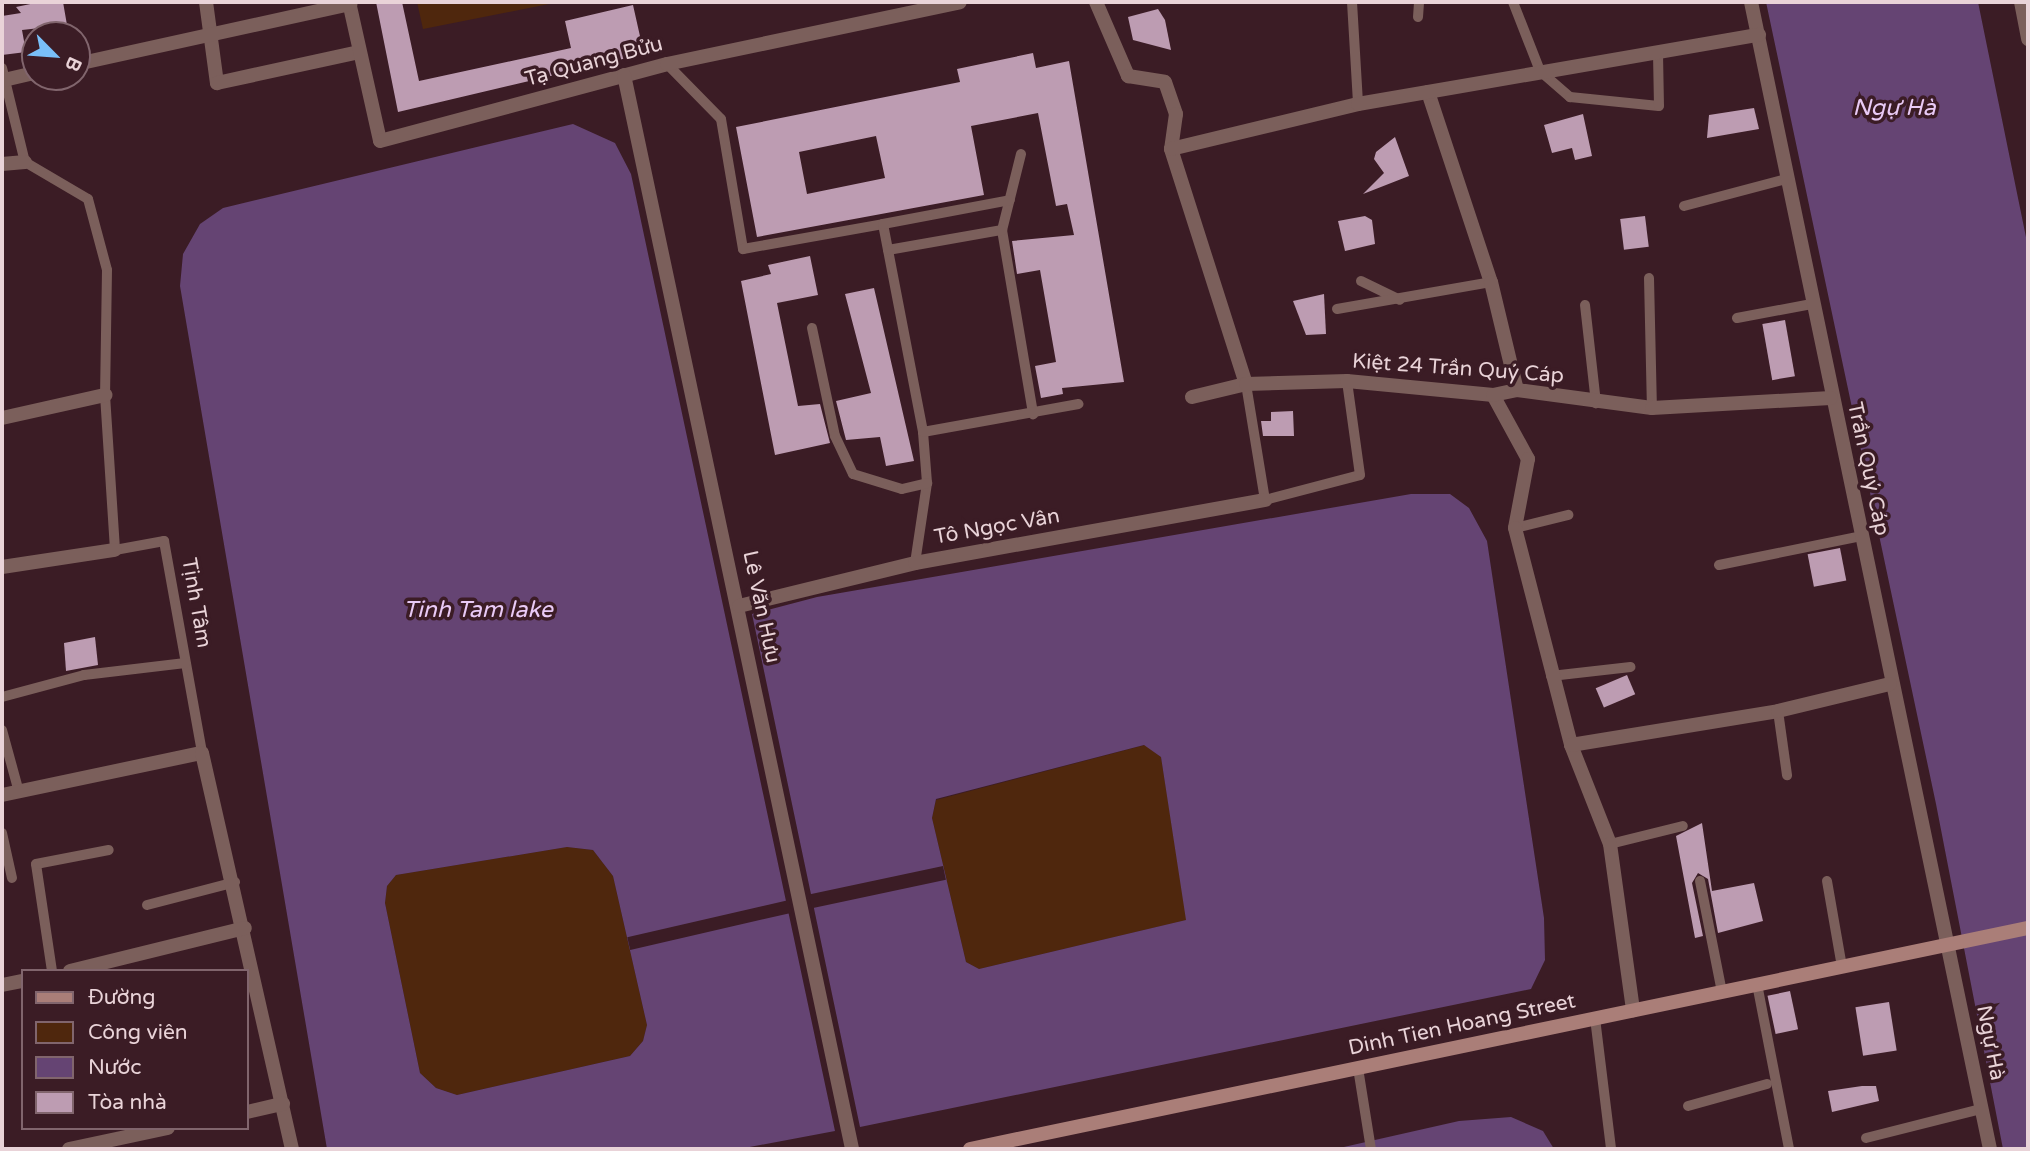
<!DOCTYPE html>
<html>
<head>
<meta charset="utf-8">
<style>
	body { margin:0 }
	#map { position:relative; width:2030px; height:1151px; overflow:hidden; background:#3b1c25; font-family:"Varela Round",sans-serif }
	div>[style] { position:absolute }
	[style*='--x'] { left:calc(var(--x)*1px); top:calc(var(--y)*1px); width:calc(var(--w)*1px); rotate:calc(var(--a)*1deg) }
	.green>* { inset:0; background:#4f270d }
	.water>* { inset:0; background:#654473 }
	.pier>* { inset:0; background:#3b1c25; transform-origin:0 0 }
	.building>* { inset:0; background:#bd9cb2; transform-origin:0 0 }
	.lane>* { height:10px; margin:-5px; padding:0 5px; transform-origin:5px; border-radius:5px; background:#7b5f5b }
	.street>* { height:14px; margin:-7px; padding:0 7px; transform-origin:7px; border-radius:7px; background:#7b5f5b }
	.secondary>* { height:14px; margin:-7px; padding:0 7px; transform-origin:7px; border-radius:7px; background:#aa7e78 }
	span { translate:-50% -50%; white-space:nowrap; text-align:center; line-height:1.15; -webkit-text-stroke:7px #3b1c25; paint-order:stroke }
	.street-label { font-size:21px; color:#e9d3d8 }
	.water-label { font-size:23px; color:#e9caf6; font-style:italic }
	.frame { position:absolute; inset:0; border:4px solid #e9d3d8; pointer-events:none }
	.legend { position:absolute; left:21px; top:969px; width:228px; height:161px; box-sizing:border-box; background:#3b1c25; border:2px solid #81656d; margin:0; padding:9px 12px; list-style:none; font-size:21px; color:#e9d3d8 }
	.legend li { display:flex; align-items:center; gap:14px; height:35px }
	.legend b { width:35px; border:2px solid #81656d }
	.north { position:absolute; left:21px; top:21px; width:70px; height:70px; box-sizing:border-box; background:#3b1c25; border:2px solid #81656d; border-radius:50%; rotate:115deg; font-size:19px; font-weight:700; line-height:28px; text-align:center; color:#e9d3d8 }
	.north::after { content:''; display:block; margin:auto; width:24px; height:32px; background:#79bff8; clip-path:polygon(50% 0,100% 100%,50% 72%,0 100%) }
</style>
</head>
<body>
<div id="map">
	<div class="green">
		<div style="clip-path:polygon(417px 2px,559px 2px,423px 29px)"></div>
		<div style="clip-path:polygon(1145px 745px,1161px 757px,1187px 920px,979px 969px,966px 962px,932px 818px,936px 800px)"></div>
		<div style="clip-path:polygon(567px 847px,593px 850px,613px 876px,647px 1025px,643px 1041px,630px 1056px,457px 1095px,436px 1088px,420px 1073px,385px 903px,387px 886px,396px 875px)"></div>
	</div>
	<div class="water">
		<div style="clip-path:polygon(1766px 2px,1978px 2px,2028px 247px,2028px 1149px,2003px 1149px,1936px 804px)"></div>
		<div style="clip-path:polygon(evenodd,573px 124px,615px 143px,631px 174px,835px 1131px,739px 1149px,327px 1149px,180px 286px,183px 254px,200px 224px,223px 208px,573px 124px,567px 847px,593px 850px,613px 876px,647px 1025px,643px 1041px,630px 1056px,457px 1095px,436px 1088px,420px 1073px,385px 903px,387px 886px,396px 875px,567px 847px)"></div>
		<div style="clip-path:polygon(evenodd,1411px 494px,1450px 494px,1469px 508px,1487px 541px,1544px 918px,1545px 960px,1531px 989px,860px 1127px,752px 614px,817px 597px,1411px 494px,1144px 745px,1161px 757px,1186px 920px,979px 969px,966px 962px,932px 818px,936px 799px,1144px 745px)"></div>
		<div style="clip-path:polygon(1511px 1117px,1543px 1131px,1554px 1149px,1335px 1149px,1459px 1121px)"></div>
	</div>
	<div class="pier">
		<div style="left:943px;top:866px;width:14px;height:137px;rotate:78deg"></div>
		<div style="left:789px;top:900px;width:13px;height:166px;rotate:77deg"></div>
	</div>
	<div class="building">
		<div style="clip-path:polygon(40px 2px,63px 2px,67px 25px,22px 30px,26px 52px,2px 55px,2px 16px,21px 13px,16px 7px)"></div>
		<div style="clip-path:polygon(376px 2px,402px 2px,419px 81px,571px 48px,565px 21px,633px 5px,644px 54px,398px 112px)"></div>
		<div style="clip-path:polygon(1158px 9px,1165px 20px,1171px 50px,1133px 40px,1128px 17px)"></div>
		<div style="clip-path:polygon(evenodd,1033px 53px,1036px 68px,1069px 61px,1124px 382px,1062px 388px,1063px 394px,1041px 398px,1035px 366px,1056px 362px,1040px 270px,1017px 274px,1012px 241px,1074px 235px,1067px 204px,1056px 206px,1038px 113px,971px 126px,984px 195px,757px 237px,736px 127px,960px 82px,957px 69px,1033px 53px,876px 136px,885px 178px,807px 194px,799px 152px,876px 136px)"></div>
		<div style="clip-path:polygon(1754px 108px,1759px 129px,1707px 138px,1709px 115px)"></div>
		<div style="clip-path:polygon(1583px 114px,1592px 156px,1575px 160px,1572px 148px,1552px 153px,1544px 125px)"></div>
		<div style="clip-path:polygon(1395px 137px,1409px 176px,1363px 194px,1384px 173px,1374px 159px,1376px 152px)"></div>
		<div style="clip-path:polygon(1365px 216px,1372px 220px,1375px 244px,1345px 251px,1338px 221px)"></div>
		<div style="left:1645px;top:216px;width:31px;height:25px;rotate:83deg"></div>
		<div style="clip-path:polygon(810px 256px,818px 295px,777px 303px,798px 406px,820px 404px,830px 443px,775px 455px,741px 281px,771px 274px,768px 265px)"></div>
		<div style="clip-path:polygon(874px 288px,914px 461px,886px 466px,880px 437px,846px 440px,836px 401px,871px 393px,845px 294px)"></div>
		<div style="clip-path:polygon(1324px 294px,1326px 334px,1306px 335px,1293px 301px)"></div>
		<div style="left:1785px;top:320px;width:57px;height:23px;rotate:80deg"></div>
		<div style="clip-path:polygon(1293px 411px,1294px 436px,1263px 436px,1261px 421px,1271px 421px,1271px 412px)"></div>
		<div style="left:1840px;top:548px;width:33px;height:33px;rotate:79deg"></div>
		<div style="clip-path:polygon(95px 637px,98px 665px,66px 671px,64px 643px)"></div>
		<div style="left:1627px;top:675px;width:21px;height:34px;rotate:67deg"></div>
		<div style="clip-path:polygon(1702px 823px,1712px 891px,1754px 883px,1763px 921px,1718px 933px,1708px 879px,1698px 873px,1692px 883px,1703px 936px,1695px 938px,1676px 836px)"></div>
		<div style="left:1790px;top:991px;width:39px;height:23px;rotate:78deg"></div>
		<div style="left:1889px;top:1002px;width:49px;height:34px;rotate:81deg"></div>
		<div style="clip-path:polygon(1862px 1086px,1876px 1086px,1879px 1101px,1832px 1112px,1828px 1091px)"></div>
	</div>
	<div class="lane">
		<div style="--x:1352;--y:2;--w:102;--a:86.6"></div>
		<div style="--x:1513;--y:2;--w:74;--a:68.6"></div>
		<div style="--x:1540;--y:71;--w:40;--a:41"></div>
		<div style="--x:1570;--y:97;--w:89;--a:5.8"></div>
		<div style="--x:1659;--y:106;--w:51;--a:-91.1"></div>
		<div style="--x:1418;--y:17;--w:15;--a:-86"></div>
		<div style="--x:667;--y:64;--w:77;--a:45.5"></div>
		<div style="--x:721;--y:119;--w:132;--a:80.4"></div>
		<div style="--x:743;--y:249;--w:142;--a:-10.1"></div>
		<div style="--x:883;--y:224;--w:212;--a:79.1"></div>
		<div style="--x:923;--y:432;--w:51;--a:85.5"></div>
		<div style="--x:927;--y:483;--w:81;--a:98.5"></div>
		<div style="--x:2;--y:68;--w:97;--a:76.3"></div>
		<div style="--x:25;--y:162;--w:73;--a:30.4"></div>
		<div style="--x:88;--y:199;--w:73;--a:75"></div>
		<div style="--x:107;--y:270;--w:125;--a:90.9"></div>
		<div style="--x:105;--y:395;--w:155;--a:86.3"></div>
		<div style="--x:115;--y:550;--w:50;--a:-10.4"></div>
		<div style="--x:164;--y:541;--w:215;--a:79.8"></div>
		<div style="--x:1021;--y:154;--w:78;--a:104"></div>
		<div style="--x:1002;--y:230;--w:187;--a:80.4"></div>
		<div style="--x:1684;--y:206;--w:106;--a:-14.8"></div>
		<div style="--x:883;--y:224;--w:129;--a:-10.7"></div>
		<div style="--x:888;--y:250;--w:116;--a:-10"></div>
		<div style="--x:1649;--y:278;--w:130;--a:88.7"></div>
		<div style="--x:1361;--y:281;--w:43;--a:26"></div>
		<div style="--x:1585;--y:305;--w:99;--a:83.6"></div>
		<div style="--x:1337;--y:309;--w:156;--a:-9.9"></div>
		<div style="--x:1737;--y:318;--w:76;--a:-10.6"></div>
		<div style="--x:812;--y:328;--w:110;--a:78"></div>
		<div style="--x:835;--y:436;--w:42;--a:64.7"></div>
		<div style="--x:853;--y:474;--w:51;--a:17"></div>
		<div style="--x:902;--y:489;--w:26;--a:-13"></div>
		<div style="--x:1246;--y:384;--w:118;--a:80.7"></div>
		<div style="--x:1265;--y:500;--w:98;--a:-14.7"></div>
		<div style="--x:1360;--y:475;--w:95;--a:-97.9"></div>
		<div style="--x:923;--y:432;--w:158;--a:-10.2"></div>
		<div style="--x:1515;--y:528;--w:55;--a:-13.8"></div>
		<div style="--x:1719;--y:565;--w:145;--a:-11.5"></div>
		<div style="--x:1551;--y:676;--w:80;--a:-6.5"></div>
		<div style="--x:2;--y:697;--w:85;--a:-15"></div>
		<div style="--x:84;--y:675;--w:102;--a:-6.8"></div>
		<div style="--x:1778;--y:711;--w:65;--a:82"></div>
		<div style="--x:2;--y:730;--w:64;--a:74.7"></div>
		<div style="--x:2;--y:833;--w:46;--a:77.5"></div>
		<div style="--x:1610;--y:844;--w:75;--a:-13.9"></div>
		<div style="--x:1700;--y:881;--w:113;--a:78.8"></div>
		<div style="--x:1827;--y:881;--w:87;--a:80.1"></div>
		<div style="--x:147;--y:905;--w:91;--a:-14.6"></div>
		<div style="--x:52;--y:971;--w:108;--a:-98.5"></div>
		<div style="--x:36;--y:864;--w:74;--a:-10.9"></div>
		<div style="--x:1757;--y:984;--w:168;--a:79"></div>
		<div style="--x:1595;--y:1018;--w:132;--a:83"></div>
		<div style="--x:1358;--y:1068;--w:82;--a:80.9"></div>
		<div style="--x:1688;--y:1106;--w:82;--a:-15.6"></div>
		<div style="--x:1866;--y:1138;--w:119;--a:-14.2"></div>
	</div>
	<div class="street">
		<div style="--x:206;--y:2;--w:82;--a:82.3"></div>
		<div style="--x:217;--y:83;--w:145;--a:-12.3"></div>
		<div style="--x:349;--y:2;--w:142;--a:77.4"></div>
		<div style="--x:380;--y:141;--w:297;--a:-15"></div>
		<div style="--x:667;--y:64;--w:299;--a:-11.9"></div>
		<div style="--x:1096;--y:2;--w:81;--a:66.6"></div>
		<div style="--x:1128;--y:76;--w:37;--a:9"></div>
		<div style="--x:1165;--y:82;--w:34;--a:71"></div>
		<div style="--x:1176;--y:114;--w:35;--a:98"></div>
		<div style="--x:1171;--y:149;--w:247;--a:72.3"></div>
		<div style="--x:1751;--y:2;--w:1172;--a:78.23"></div>
		<div style="--x:2021;--y:2;--w:38;--a:79"></div>
		<div style="--x:77;--y:64;--w:280;--a:-12.4"></div>
		<div style="--x:624;--y:75;--w:1098;--a:78.01"></div>
		<div style="--x:4;--y:80;--w:32;--a:-13"></div>
		<div style="--x:1428;--y:92;--w:200;--a:71.7"></div>
		<div style="--x:1491;--y:282;--w:111;--a:76.5"></div>
		<div style="--x:1171;--y:149;--w:192;--a:-13.5"></div>
		<div style="--x:1358;--y:104;--w:407;--a:-9.8"></div>
		<div style="--x:2;--y:164;--w:23;--a:-5"></div>
		<div style="--x:1493;--y:395;--w:73;--a:61.3"></div>
		<div style="--x:1528;--y:459;--w:70;--a:100.7"></div>
		<div style="--x:1515;--y:528;--w:224;--a:75.5"></div>
		<div style="--x:1571;--y:745;--w:106;--a:68.5"></div>
		<div style="--x:1610;--y:844;--w:168;--a:82.1"></div>
		<div style="--x:1192;--y:397;--w:56;--a:-13.5"></div>
		<div style="--x:1246;--y:384;--w:101;--a:-1.7"></div>
		<div style="--x:1347;--y:381;--w:147;--a:5.5"></div>
		<div style="--x:1493;--y:395;--w:25;--a:-12"></div>
		<div style="--x:1517;--y:390;--w:136;--a:7.6"></div>
		<div style="--x:1652;--y:408;--w:179;--a:-3.2"></div>
		<div style="--x:2;--y:418;--w:106;--a:-12.6"></div>
		<div style="--x:2;--y:567;--w:114;--a:-8.6"></div>
		<div style="--x:739;--y:606;--w:181;--a:-13.7"></div>
		<div style="--x:915;--y:563;--w:356;--a:-10.2"></div>
		<div style="--x:1571;--y:745;--w:210;--a:-9.3"></div>
		<div style="--x:1778;--y:711;--w:115;--a:-13.6"></div>
		<div style="--x:2;--y:795;--w:204;--a:-11.9"></div>
		<div style="--x:202;--y:753;--w:406;--a:77.2"></div>
		<div style="--x:70;--y:971;--w:180;--a:-13.8"></div>
		<div style="--x:2;--y:985;--w:21;--a:-11"></div>
		<div style="--x:247;--y:1112;--w:37;--a:-13"></div>
		<div style="--x:69;--y:1149;--w:101;--a:-12"></div>
	</div>
	<div class="secondary">
		<div style="--x:970;--y:1149;--w:1081;--a:-11.8"></div>
	</div>
	<div class="street-label">
		<span style="left:594px;top:62px;rotate:-15deg">Tạ Quang Bửu</span>
		<span style="left:1458px;top:369px;rotate:4deg">Kiệt 24 Trần Quý Cáp</span>
		<span style="left:1868px;top:469px;rotate:78deg">Trần Quý Cáp</span>
		<span style="left:997px;top:527px;rotate:-10deg">Tô Ngọc Vân</span>
		<span style="left:196px;top:603px;rotate:80deg">Tịnh Tâm</span>
		<span style="left:761px;top:607px;rotate:78deg">Lê Văn Hưu</span>
		<span style="left:1462px;top:1025px;rotate:-12deg">Dinh Tien Hoang Street</span>
		<span style="left:1990px;top:1043px;rotate:79deg">Ngự Hà</span>
	</div>
	<div class="water-label">
		<span style="left:1894px;top:108px">Ngự Hà</span>
		<span style="left:478px;top:610px">Tinh Tam lake</span>
	</div>
	<div class="frame"></div>
	<ul class="legend">
	<li><b style="height:9px;background:#aa7e78"></b>Đường</li>
	<li><b style="height:19px;background:#4f270d"></b>Công viên</li>
	<li><b style="height:19px;background:#654473"></b>Nước</li>
	<li><b style="height:19px;background:#bd9cb2"></b>Tòa nhà</li>
	</ul>
	<div class="north">B</div>
</div>
</body>
</html>
